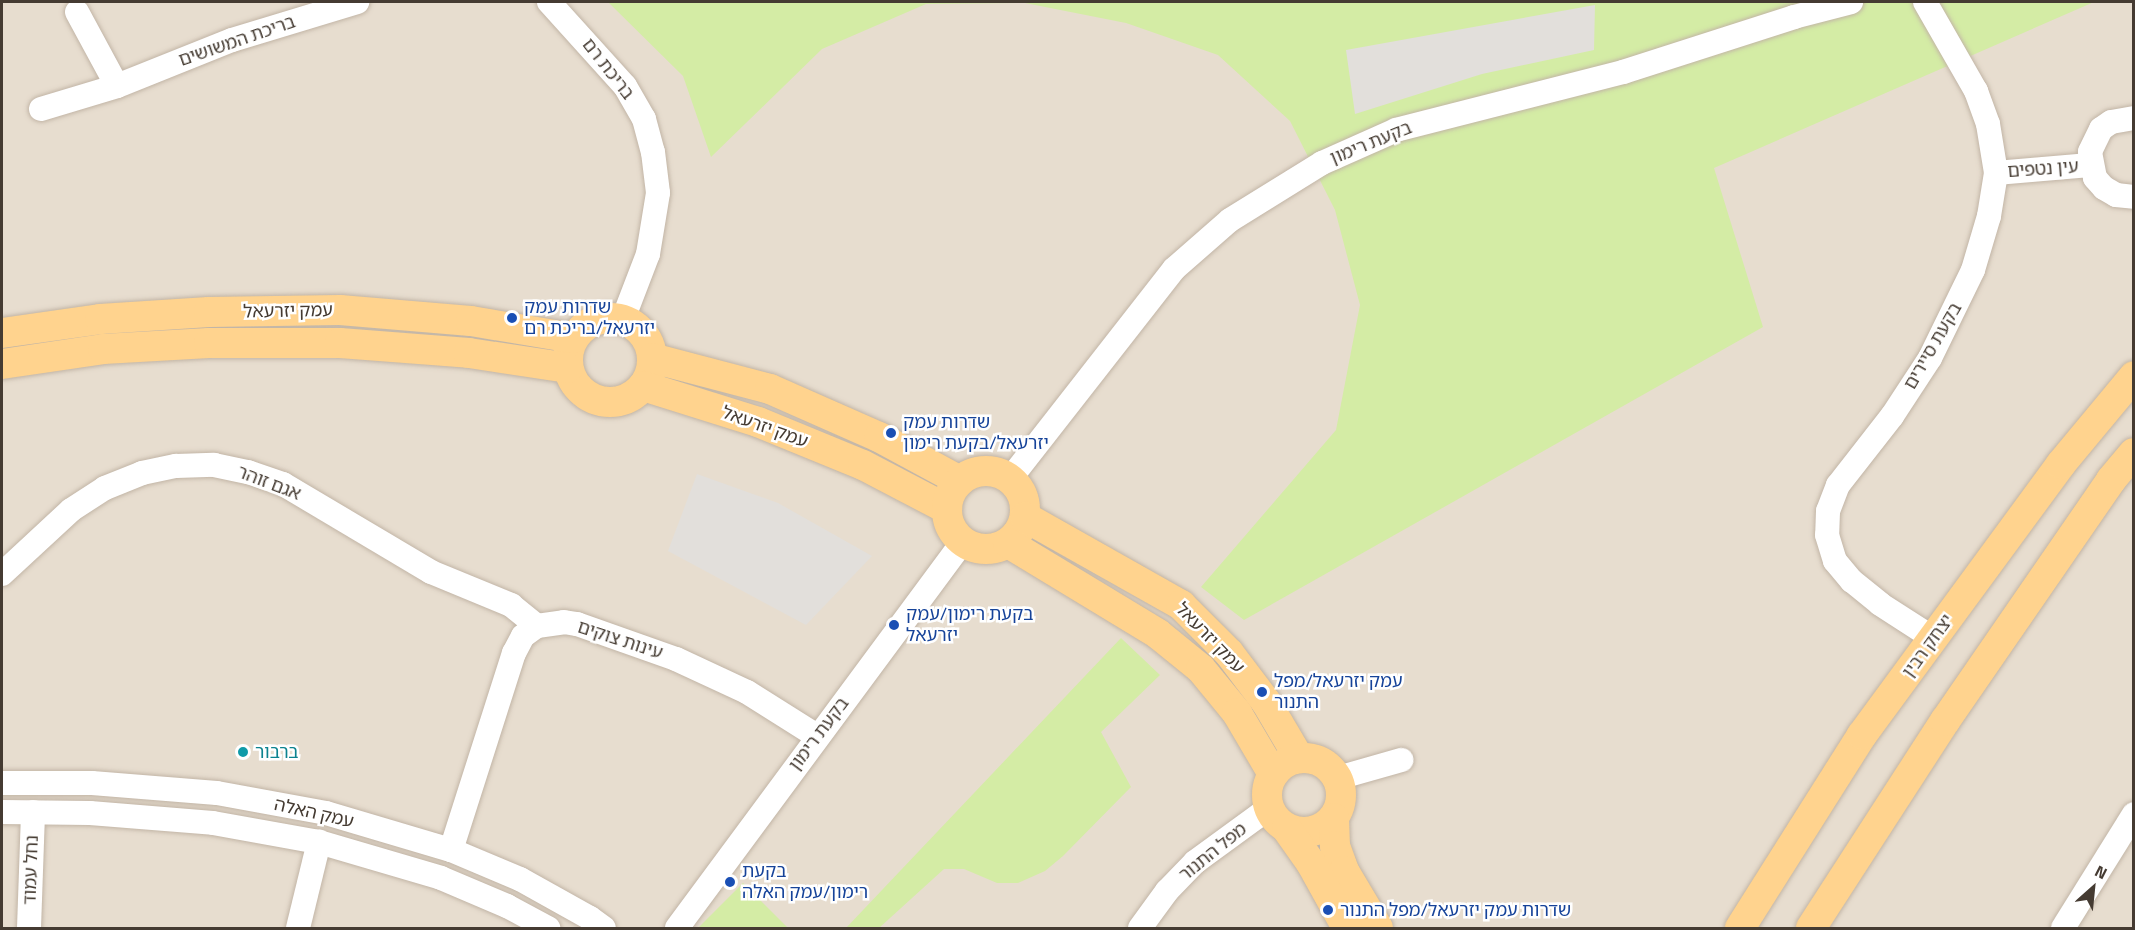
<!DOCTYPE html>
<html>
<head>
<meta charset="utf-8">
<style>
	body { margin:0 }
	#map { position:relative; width:2135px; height:930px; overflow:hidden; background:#f3ece1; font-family:"Titillium Web","Noto Sans Hebrew",sans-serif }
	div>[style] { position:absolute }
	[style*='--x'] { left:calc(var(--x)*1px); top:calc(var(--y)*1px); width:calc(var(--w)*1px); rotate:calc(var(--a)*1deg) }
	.residential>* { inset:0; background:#e7ddcf; transform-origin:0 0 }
	.green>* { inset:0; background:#d4eca5 }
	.parking>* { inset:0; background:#e2dfdb }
	.roads { filter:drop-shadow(0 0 2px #c2b5a6) drop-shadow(0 0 2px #c2b5a6) }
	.minor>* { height:24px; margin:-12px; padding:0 12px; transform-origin:12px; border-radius:12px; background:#fff }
	.major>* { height:30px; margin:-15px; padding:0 15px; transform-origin:15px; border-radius:15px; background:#ffd38e }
	.major>.ring { margin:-15px; padding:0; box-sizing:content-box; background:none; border:30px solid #ffd38e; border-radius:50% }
	.dots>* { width:16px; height:16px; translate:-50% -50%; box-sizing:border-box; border:3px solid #fff; border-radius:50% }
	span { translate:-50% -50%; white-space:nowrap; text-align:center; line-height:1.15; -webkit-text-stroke:5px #fff; paint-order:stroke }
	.street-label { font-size:18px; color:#453b32 }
	.transit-label { font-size:18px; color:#164399 }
	.left { translate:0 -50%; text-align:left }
	.culture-label { font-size:18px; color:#0d838f }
	.frame { position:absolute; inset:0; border:3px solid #453b32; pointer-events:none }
	.north { position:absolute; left:2063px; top:858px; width:60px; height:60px; -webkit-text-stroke:4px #fff; paint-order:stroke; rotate:27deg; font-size:16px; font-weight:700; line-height:24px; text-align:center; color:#453b32 }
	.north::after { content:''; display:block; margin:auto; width:21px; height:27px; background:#453b32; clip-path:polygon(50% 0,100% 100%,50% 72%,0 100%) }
</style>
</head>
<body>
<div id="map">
	<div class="residential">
		<div style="left:2px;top:2px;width:2131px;height:926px"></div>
	</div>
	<div class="green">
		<div style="clip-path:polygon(608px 2px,2094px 2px,1714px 168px,1763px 327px,1244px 620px,1201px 587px,1336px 430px,1360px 305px,1335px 210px,1290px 121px,1218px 55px,1126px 23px,1025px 3px,926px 4px,822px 49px,711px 157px,683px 76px)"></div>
		<div style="clip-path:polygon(1121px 638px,1160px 675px,1101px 732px,1131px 787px,1063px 856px,1045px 871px,1018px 883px,997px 883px,964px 869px,944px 869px,879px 928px,846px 928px)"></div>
		<div style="clip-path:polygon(743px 883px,788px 928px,698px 928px)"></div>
	</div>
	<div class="parking">
		<div style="clip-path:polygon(1595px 5px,1594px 50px,1482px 74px,1355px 114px,1346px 50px)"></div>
		<div style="clip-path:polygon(697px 474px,778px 503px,872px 556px,806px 625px,668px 551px)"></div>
	</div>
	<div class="roads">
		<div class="minor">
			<div style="--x:549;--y:2;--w:113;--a:47.9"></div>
			<div style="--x:625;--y:86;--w:38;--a:60"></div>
			<div style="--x:644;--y:119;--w:34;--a:75"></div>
			<div style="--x:653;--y:152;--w:41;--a:83"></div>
			<div style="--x:658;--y:193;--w:62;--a:99.3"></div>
			<div style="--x:648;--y:254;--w:70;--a:111"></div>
			<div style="--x:1925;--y:2;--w:103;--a:60.2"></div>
			<div style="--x:1976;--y:91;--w:35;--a:70"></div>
			<div style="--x:1988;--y:124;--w:50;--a:80.7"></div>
			<div style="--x:1996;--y:173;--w:44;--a:99.2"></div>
			<div style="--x:1989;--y:216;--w:56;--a:106.5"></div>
			<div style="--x:1973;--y:270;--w:98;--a:116"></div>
			<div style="--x:1930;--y:358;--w:69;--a:123.2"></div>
			<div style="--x:1892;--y:416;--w:88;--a:128"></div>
			<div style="--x:1838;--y:485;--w:28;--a:111"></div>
			<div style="--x:1828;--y:511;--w:24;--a:92"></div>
			<div style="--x:1827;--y:535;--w:27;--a:73"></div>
			<div style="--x:1835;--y:561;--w:26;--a:50"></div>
			<div style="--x:1852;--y:581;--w:36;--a:39"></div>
			<div style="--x:1880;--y:604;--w:63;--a:32.7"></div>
			<div style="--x:77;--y:12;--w:84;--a:61.6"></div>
			<div style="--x:41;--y:109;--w:79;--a:-16.8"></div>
			<div style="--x:117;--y:86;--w:124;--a:-21.8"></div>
			<div style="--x:232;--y:40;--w:131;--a:-16.9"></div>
			<div style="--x:2134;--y:118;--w:23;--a:170"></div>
			<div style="--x:2111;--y:122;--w:12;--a:145"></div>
			<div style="--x:2101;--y:129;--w:25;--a:116"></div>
			<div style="--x:2090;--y:152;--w:26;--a:79"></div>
			<div style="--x:2095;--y:178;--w:13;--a:48"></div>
			<div style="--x:2104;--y:188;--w:14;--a:30"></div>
			<div style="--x:2116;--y:195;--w:18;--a:6"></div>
			<div style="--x:1996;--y:173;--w:94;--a:-4.9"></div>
			<div style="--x:1010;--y:479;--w:266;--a:-52"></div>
			<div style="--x:1174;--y:269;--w:74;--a:-41.2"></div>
			<div style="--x:1230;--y:220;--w:108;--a:-31.8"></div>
			<div style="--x:1322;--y:163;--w:81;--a:-24"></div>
			<div style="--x:1396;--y:130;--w:234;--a:-14.3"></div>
			<div style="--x:1623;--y:72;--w:180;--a:-17.8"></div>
			<div style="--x:1794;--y:17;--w:59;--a:-14.7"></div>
			<div style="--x:2;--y:574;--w:94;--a:-42.8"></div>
			<div style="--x:71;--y:510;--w:40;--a:-32.9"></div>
			<div style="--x:105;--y:488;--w:40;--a:-22"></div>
			<div style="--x:142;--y:473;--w:35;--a:-12"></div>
			<div style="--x:176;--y:466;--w:38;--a:-2"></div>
			<div style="--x:214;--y:465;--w:35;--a:12"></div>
			<div style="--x:248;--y:472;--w:37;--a:19"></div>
			<div style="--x:283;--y:484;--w:172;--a:30.7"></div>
			<div style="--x:431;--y:572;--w:87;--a:22.4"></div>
			<div style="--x:511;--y:605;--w:33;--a:39"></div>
			<div style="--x:1338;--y:778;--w:66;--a:-15.9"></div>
			<div style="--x:2;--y:783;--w:90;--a:0"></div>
			<div style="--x:92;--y:783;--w:125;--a:4.6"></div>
			<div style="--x:217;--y:793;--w:111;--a:10.4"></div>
			<div style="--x:326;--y:813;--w:130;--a:16.5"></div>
			<div style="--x:451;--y:850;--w:75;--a:22.8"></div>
			<div style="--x:520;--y:879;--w:80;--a:29.1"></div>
			<div style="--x:590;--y:918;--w:17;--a:36"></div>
			<div style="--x:2;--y:812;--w:88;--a:0.7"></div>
			<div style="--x:90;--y:813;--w:123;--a:4.6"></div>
			<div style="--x:213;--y:823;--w:108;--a:10.2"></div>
			<div style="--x:319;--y:842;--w:127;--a:16.4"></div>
			<div style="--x:441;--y:878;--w:72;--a:23"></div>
			<div style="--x:507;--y:906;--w:47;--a:28.2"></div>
			<div style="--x:451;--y:850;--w:207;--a:-72.3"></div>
			<div style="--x:514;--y:653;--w:19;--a:-62"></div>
			<div style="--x:523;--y:636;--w:17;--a:-36"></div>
			<div style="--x:537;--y:626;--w:27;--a:-8"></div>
			<div style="--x:564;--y:622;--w:13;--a:9"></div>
			<div style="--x:577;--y:624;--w:105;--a:19.5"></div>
			<div style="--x:676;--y:659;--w:78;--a:24.9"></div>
			<div style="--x:747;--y:692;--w:83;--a:32.2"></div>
			<div style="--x:29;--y:928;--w:116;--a:-88"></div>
			<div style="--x:298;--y:928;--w:89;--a:-76.3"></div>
			<div style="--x:677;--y:928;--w:480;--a:-53.5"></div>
			<div style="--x:1140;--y:928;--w:46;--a:-53.9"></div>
			<div style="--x:1167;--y:891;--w:40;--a:-46"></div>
			<div style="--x:1195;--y:862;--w:92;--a:-36.1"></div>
			<div style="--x:2063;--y:928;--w:134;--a:-58.1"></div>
		</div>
		<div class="major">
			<div class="ring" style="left:568px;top:318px;width:54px;height:54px"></div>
			<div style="--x:2;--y:333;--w:99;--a:-8.1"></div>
			<div style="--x:100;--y:319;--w:109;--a:-3.7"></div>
			<div style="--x:209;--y:312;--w:131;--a:-0.9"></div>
			<div style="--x:340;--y:310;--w:131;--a:4.8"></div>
			<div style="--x:471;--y:321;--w:103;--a:9.5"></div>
			<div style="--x:652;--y:358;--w:122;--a:14.7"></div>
			<div style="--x:770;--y:389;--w:119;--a:23.8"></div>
			<div style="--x:879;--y:437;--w:92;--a:28.5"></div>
			<div style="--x:2;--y:364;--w:102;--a:-8.4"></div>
			<div style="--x:103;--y:349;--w:106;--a:-3.2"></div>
			<div style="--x:209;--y:343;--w:131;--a:0"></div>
			<div style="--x:340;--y:343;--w:129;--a:4.4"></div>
			<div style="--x:469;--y:353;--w:100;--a:8.6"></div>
			<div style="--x:643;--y:386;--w:121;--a:17.4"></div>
			<div style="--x:758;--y:422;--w:113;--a:22.3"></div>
			<div style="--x:863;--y:465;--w:95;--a:27.6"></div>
			<div class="ring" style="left:947px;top:471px;width:48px;height:48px"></div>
			<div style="--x:1025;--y:517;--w:179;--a:29.4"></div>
			<div style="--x:1181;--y:605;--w:68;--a:45"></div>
			<div style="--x:1229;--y:653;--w:61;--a:52.9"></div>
			<div style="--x:1266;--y:702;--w:65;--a:59.5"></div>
			<div style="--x:1008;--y:543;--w:175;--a:31.2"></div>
			<div style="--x:1158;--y:634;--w:55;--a:39.1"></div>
			<div style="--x:1201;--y:669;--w:57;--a:50.7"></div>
			<div style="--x:1237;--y:713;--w:71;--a:59.5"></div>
			<div class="ring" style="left:1267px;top:758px;width:44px;height:44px"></div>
			<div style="--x:1334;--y:818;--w:28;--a:88"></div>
			<div style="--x:1335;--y:846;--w:27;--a:70"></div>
			<div style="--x:1344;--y:871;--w:66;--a:59.2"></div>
			<div style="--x:1287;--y:829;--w:42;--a:54.8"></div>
			<div style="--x:1311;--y:863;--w:74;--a:61"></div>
			<div style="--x:1740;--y:928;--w:228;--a:-57.7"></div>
			<div style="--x:1862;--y:735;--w:336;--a:-53.7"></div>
			<div style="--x:2061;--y:464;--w:114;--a:-50.3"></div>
			<div style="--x:1811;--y:928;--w:247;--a:-57.1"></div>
			<div style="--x:1945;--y:721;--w:293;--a:-55.4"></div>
			<div style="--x:2111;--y:480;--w:35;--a:-50"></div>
		</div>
	</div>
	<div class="dots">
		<div style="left:512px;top:318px;background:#1a4fb4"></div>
		<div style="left:891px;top:433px;background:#1a4fb4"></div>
		<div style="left:894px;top:625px;background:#1a4fb4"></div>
		<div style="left:1262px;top:692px;background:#1a4fb4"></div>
		<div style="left:243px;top:752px;background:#0f9aa8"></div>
		<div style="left:730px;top:882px;background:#1a4fb4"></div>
		<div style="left:1328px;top:910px;background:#1a4fb4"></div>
	</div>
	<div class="street-label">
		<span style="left:237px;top:41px;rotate:-19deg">בריכת המשושים</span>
		<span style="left:608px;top:69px;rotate:52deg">בריכת רם</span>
		<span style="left:1371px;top:143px;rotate:-22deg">בקעת רימון</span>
		<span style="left:2043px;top:169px;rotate:-4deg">עין נטפים</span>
		<span style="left:288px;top:311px;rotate:-1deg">עמק יזרעאל</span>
		<span style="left:1933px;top:346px;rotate:-60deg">בקעת סיירים</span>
		<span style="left:765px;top:427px;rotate:20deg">עמק יזרעאל</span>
		<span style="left:269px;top:483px;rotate:21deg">אגם זוהר</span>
		<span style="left:1210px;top:638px;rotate:46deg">עמק יזרעאל</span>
		<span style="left:620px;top:640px;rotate:18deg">עינות צוקים</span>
		<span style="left:1928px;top:646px;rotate:-54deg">יצחק רבין</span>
		<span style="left:819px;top:734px;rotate:-53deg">בקעת רימון</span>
		<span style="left:314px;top:813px;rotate:13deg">עמק האלה</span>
		<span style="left:1213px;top:852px;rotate:-39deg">מפל התנור</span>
		<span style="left:31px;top:870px;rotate:-88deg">נחל עמוד</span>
	</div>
	<div class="transit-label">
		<span class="left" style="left:524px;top:318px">שדרות עמק<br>יזרעאל/בריכת רם</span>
		<span class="left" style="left:903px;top:433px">שדרות עמק<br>יזרעאל/בקעת רימון</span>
		<span class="left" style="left:906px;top:625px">בקעת רימון/עמק<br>יזרעאל</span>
		<span class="left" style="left:1274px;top:692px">עמק יזרעאל/מפל<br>התנור</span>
		<span class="left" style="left:742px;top:882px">בקעת<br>רימון/עמק האלה</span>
		<span class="left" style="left:1340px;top:910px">שדרות עמק יזרעאל/מפל התנור</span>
	</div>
	<div class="culture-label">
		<span class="left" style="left:255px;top:752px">ברבור</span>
	</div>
	<div class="frame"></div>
	<div class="north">N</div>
</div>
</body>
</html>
